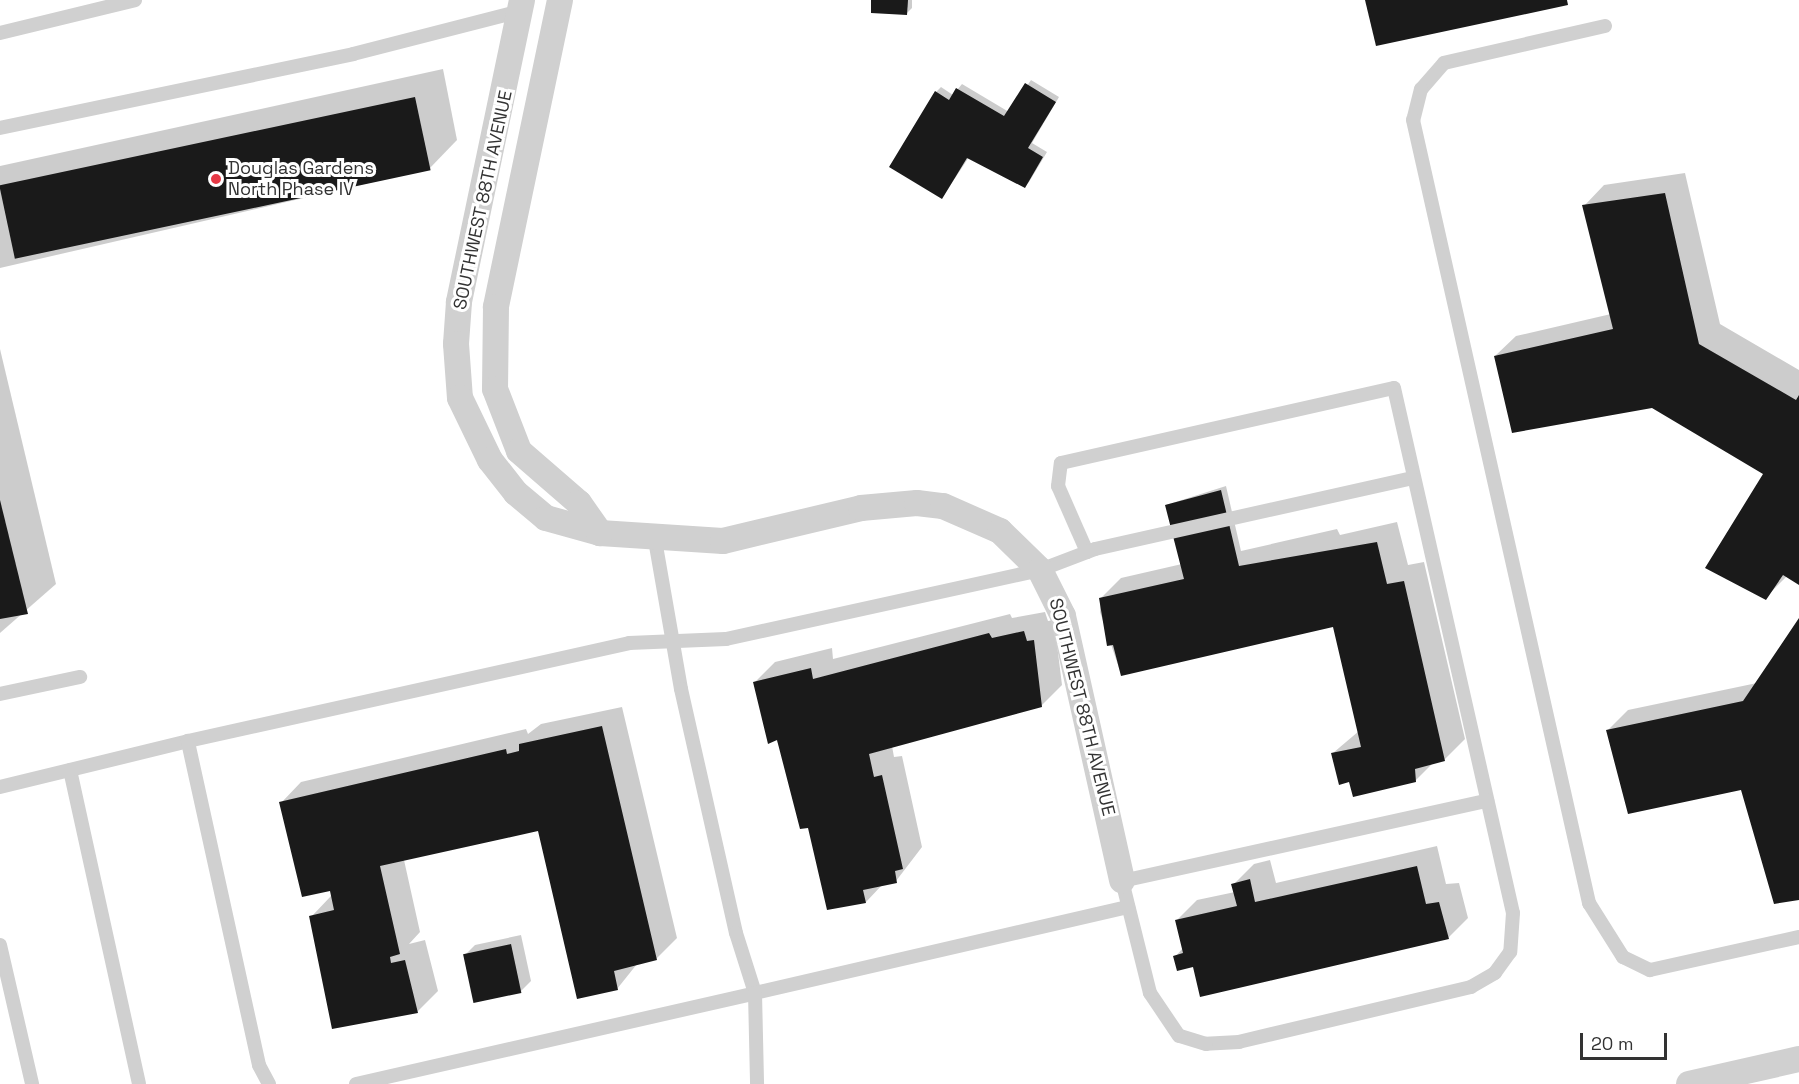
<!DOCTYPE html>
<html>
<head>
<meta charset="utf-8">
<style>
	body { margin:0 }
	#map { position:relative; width:1799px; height:1084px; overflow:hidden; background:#fff; font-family:"Space Grotesk",sans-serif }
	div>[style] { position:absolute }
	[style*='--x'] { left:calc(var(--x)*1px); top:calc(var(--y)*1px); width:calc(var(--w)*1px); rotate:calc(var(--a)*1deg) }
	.shadow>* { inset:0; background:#0003 }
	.building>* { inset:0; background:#1a1a1a; transform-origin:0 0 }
	.service>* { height:14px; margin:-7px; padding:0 7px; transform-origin:7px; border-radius:7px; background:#d0d0d0 }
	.minor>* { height:26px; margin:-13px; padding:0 13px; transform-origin:13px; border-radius:13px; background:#d0d0d0 }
	.dots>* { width:16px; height:16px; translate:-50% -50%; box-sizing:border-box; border:3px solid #fff; border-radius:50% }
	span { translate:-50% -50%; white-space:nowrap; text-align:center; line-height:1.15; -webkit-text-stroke:6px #fff; paint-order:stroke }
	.poi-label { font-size:18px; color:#333 }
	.left { translate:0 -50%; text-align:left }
	.street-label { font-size:18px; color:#333 }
	.scale { position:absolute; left:1580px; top:1033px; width:87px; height:27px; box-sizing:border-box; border:3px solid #333; border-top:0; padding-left:8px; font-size:18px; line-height:21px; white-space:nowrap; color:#333; -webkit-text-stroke:4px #fff; paint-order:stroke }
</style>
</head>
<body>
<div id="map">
	<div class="shadow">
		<div style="clip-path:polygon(873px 0,912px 0,912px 8px,907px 13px)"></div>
		<div style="clip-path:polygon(443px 69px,457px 140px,429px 169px,0 268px,0 166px)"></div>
		<div style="clip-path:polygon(1031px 80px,1059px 97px,1032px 143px,1047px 152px,1029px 182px,1025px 186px,969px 157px,942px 198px,936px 92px,941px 87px,953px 95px,962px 84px,1009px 112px)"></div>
		<div style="clip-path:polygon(1685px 173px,1720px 324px,1799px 370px,1799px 583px,1787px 576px,1765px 598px,1765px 474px,1652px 406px,1495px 356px,1516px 336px,1611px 314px,1584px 206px,1604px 185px)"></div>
		<div style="clip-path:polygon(0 349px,56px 584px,0 633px)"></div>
		<div style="clip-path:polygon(1226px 486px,1241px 551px,1337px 529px,1340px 535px,1397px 522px,1408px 565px,1424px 562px,1465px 739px,1444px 760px,1433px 763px,1415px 781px,1350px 781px,1333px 753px,1359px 731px,1334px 626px,1121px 674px,1100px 612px,1100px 599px,1121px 578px,1182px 564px,1166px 505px)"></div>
		<div style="clip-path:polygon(1045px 612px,1048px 621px,1054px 620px,1062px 685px,1041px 706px,892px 746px,894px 757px,902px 756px,922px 847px,896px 881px,883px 884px,866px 902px,828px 909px,809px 827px,755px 682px,775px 662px,832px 648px,833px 659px,1010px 614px,1012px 618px)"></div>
		<div style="clip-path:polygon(1799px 621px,1799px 898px,1742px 788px,1608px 730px,1628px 710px,1757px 683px)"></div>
		<div style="clip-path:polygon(622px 707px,677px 938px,656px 959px,637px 964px,617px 989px,540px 829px,404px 860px,420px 932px,409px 944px,425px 940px,438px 991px,417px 1012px,311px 917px,331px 896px,331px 889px,281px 803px,301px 782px,526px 729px,528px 734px,541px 724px)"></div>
		<div style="clip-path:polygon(1437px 846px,1446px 884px,1459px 883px,1468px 918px,1448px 938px,1194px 966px,1175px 957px,1183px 948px,1176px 921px,1197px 900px,1235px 892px,1233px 885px,1254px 864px,1270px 860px,1276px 883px)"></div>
		<div style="clip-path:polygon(521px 935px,531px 981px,521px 991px,475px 1001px,465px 955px,475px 945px)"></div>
	</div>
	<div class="building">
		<div style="clip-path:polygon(871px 0,908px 0,907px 15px,871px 13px)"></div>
		<div style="clip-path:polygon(1365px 0,1567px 0,1568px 5px,1376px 46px)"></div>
		<div style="clip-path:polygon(1025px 83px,1056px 102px,1028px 148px,1043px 157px,1025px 188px,967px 158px,942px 199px,889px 167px,935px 91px,949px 100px,956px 88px,1004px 116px)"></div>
		<div style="left:415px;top:97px;width:75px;height:425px;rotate:78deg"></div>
		<div style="clip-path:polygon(1665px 193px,1699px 344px,1796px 400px,1799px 395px,1799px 585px,1783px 575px,1766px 600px,1705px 568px,1763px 474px,1652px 408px,1512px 433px,1494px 356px,1613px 329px,1582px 205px)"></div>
		<div style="clip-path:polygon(1221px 490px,1239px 566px,1377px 542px,1387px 584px,1404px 581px,1445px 761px,1415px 769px,1416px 782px,1353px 797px,1349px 782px,1339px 785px,1331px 753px,1361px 747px,1333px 627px,1121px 676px,1113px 645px,1107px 646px,1099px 598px,1184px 579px,1165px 505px)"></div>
		<div style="clip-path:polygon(0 500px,28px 614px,0 619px)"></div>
		<div style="clip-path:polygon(1799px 618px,1799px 900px,1774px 904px,1741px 790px,1628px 814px,1606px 730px,1743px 701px)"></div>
		<div style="clip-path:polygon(1024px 631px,1027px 641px,1034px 640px,1042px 707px,869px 754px,874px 777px,882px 775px,903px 869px,895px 871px,897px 883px,863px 890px,866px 903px,827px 910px,808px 828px,800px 829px,777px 740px,768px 744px,753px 682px,811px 668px,813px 679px,989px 633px,992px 638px)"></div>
		<div style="clip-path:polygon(602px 726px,657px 960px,614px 971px,618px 990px,577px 999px,538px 831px,380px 866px,400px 954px,390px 957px,391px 963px,405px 960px,418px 1013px,332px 1029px,309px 916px,334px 910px,330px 891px,302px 897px,279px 802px,506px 749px,507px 754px,519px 751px,519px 744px)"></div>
		<div style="clip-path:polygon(1417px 866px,1426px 904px,1439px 902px,1449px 939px,1200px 997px,1193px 967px,1177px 971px,1173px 956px,1183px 953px,1175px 920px,1237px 906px,1231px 884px,1250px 879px,1255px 902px)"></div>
		<div style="left:511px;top:944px;width:50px;height:49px;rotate:78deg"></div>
	</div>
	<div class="service">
		<div style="--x:1605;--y:26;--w:165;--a:167.1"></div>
		<div style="--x:1444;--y:63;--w:35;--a:131"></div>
		<div style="--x:1421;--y:89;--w:32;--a:104"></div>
		<div style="--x:1413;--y:120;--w:803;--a:77.33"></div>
		<div style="--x:1589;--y:903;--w:64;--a:57.8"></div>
		<div style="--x:1623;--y:957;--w:30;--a:26"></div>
		<div style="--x:1650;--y:970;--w:153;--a:-12.5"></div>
		<div style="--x:0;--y:33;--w:139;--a:-13.7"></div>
		<div style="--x:0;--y:128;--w:361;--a:-11.8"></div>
		<div style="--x:353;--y:54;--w:173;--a:-14.4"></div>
		<div style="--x:655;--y:540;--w:151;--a:80.1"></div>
		<div style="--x:681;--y:689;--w:250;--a:77.3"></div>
		<div style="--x:736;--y:933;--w:63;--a:72.4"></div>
		<div style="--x:755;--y:993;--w:383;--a:-13"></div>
		<div style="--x:1087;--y:552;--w:72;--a:-113.7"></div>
		<div style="--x:1058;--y:486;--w:23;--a:-83"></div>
		<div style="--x:1061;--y:463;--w:341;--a:-12.7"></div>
		<div style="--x:1394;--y:388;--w:538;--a:77.23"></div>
		<div style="--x:1513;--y:913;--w:39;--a:94"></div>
		<div style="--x:1510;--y:952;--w:26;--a:126"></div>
		<div style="--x:1495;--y:973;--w:28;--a:150"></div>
		<div style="--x:1471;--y:987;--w:238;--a:166.7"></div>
		<div style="--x:1239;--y:1042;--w:33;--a:177"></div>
		<div style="--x:1206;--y:1044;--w:28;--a:-163"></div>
		<div style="--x:1179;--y:1036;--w:52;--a:-124"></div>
		<div style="--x:1150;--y:993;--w:115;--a:-104"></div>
		<div style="--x:1122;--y:881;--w:374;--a:-12.4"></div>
		<div style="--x:0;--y:694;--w:82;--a:-12"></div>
		<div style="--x:70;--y:770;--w:321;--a:77.6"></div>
		<div style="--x:0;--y:787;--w:194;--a:-13.7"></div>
		<div style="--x:0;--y:945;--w:143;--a:77"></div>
		<div style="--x:269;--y:1084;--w:21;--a:-118"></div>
		<div style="--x:259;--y:1065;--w:332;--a:-102.4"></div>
		<div style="--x:188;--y:741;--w:452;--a:-12.5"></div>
		<div style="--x:629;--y:643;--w:97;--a:-2.4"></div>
		<div style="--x:726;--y:639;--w:321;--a:-12.4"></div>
		<div style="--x:1040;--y:570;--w:59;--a:-20.9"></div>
		<div style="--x:1095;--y:549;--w:325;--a:-12.6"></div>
		<div style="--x:356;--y:1084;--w:409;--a:-12.8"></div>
		<div style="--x:755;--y:993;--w:91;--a:88.7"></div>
	</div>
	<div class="minor">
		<div style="--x:522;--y:0;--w:309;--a:101.8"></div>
		<div style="--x:459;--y:302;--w:42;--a:94.1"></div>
		<div style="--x:456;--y:344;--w:54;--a:85.8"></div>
		<div style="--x:460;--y:398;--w:69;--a:64.2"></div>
		<div style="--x:490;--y:460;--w:42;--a:51.8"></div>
		<div style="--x:516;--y:493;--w:39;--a:40"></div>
		<div style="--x:546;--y:518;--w:56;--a:15.5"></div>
		<div style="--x:600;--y:533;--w:123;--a:3.7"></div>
		<div style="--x:723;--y:541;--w:142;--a:-13.4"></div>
		<div style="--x:861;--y:508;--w:56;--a:-5.1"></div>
		<div style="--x:917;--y:503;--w:26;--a:7"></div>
		<div style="--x:943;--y:506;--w:62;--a:23.7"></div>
		<div style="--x:1000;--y:531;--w:56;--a:44.3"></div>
		<div style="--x:1040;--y:570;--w:51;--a:63.4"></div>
		<div style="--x:1063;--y:616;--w:271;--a:77.4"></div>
		<div style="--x:560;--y:0;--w:314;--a:101.8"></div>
		<div style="--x:496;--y:307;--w:82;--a:90.7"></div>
		<div style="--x:495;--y:389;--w:66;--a:68.8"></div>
		<div style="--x:519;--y:451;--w:79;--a:40.9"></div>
		<div style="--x:579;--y:503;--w:37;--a:55"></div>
		<div style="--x:1689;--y:1084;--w:113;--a:-12.8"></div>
	</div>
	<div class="dots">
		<div style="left:216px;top:179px;background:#e63946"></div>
	</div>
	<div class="poi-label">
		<span class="left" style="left:228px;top:179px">Douglas Gardens<br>North Phase IV</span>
	</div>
	<div class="street-label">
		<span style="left:483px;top:200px;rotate:-78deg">SOUTHWEST 88TH AVENUE</span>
		<span style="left:1082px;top:707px;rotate:76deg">SOUTHWEST 88TH AVENUE</span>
	</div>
	<div class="scale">20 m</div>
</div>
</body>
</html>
